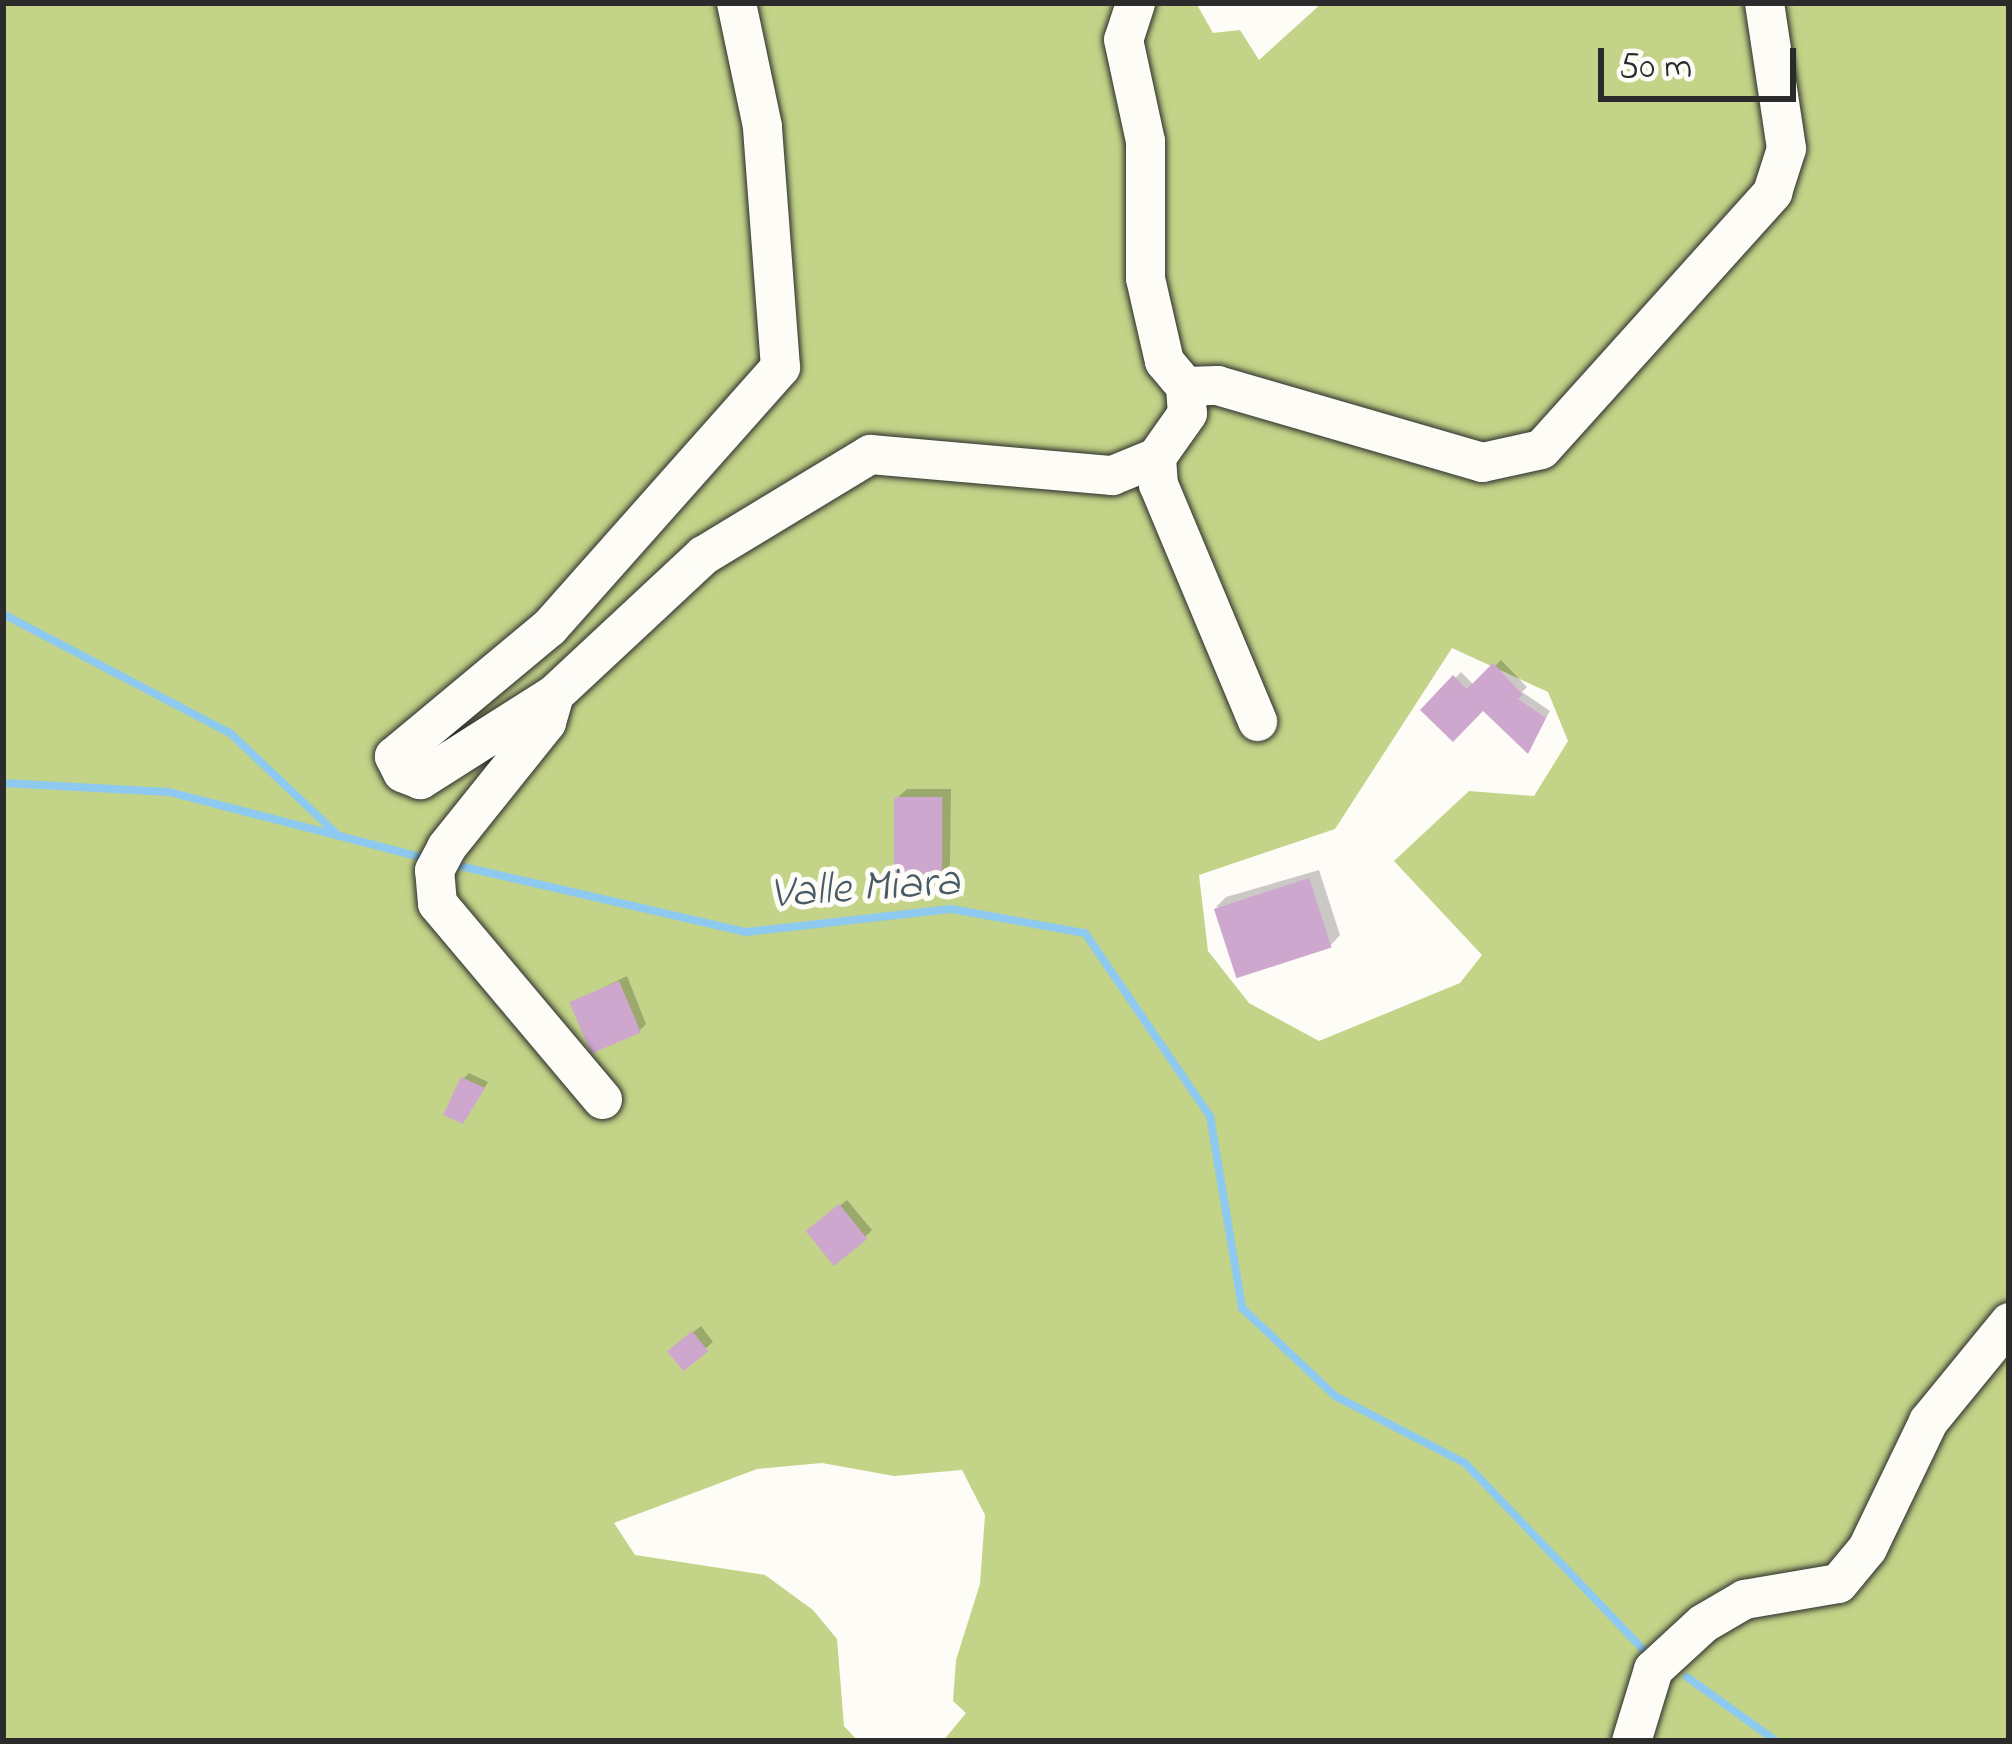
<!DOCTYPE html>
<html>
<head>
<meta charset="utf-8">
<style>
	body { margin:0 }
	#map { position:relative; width:2012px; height:1744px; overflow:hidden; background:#fdfcf7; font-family:"Indie Flower",sans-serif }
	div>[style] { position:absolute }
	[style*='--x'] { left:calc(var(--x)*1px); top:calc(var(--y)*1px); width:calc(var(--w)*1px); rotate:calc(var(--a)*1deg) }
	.green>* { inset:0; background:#c3d488 }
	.shadow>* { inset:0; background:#0003 }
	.stream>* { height:8px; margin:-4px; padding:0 4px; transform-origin:4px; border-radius:4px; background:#8ecaef }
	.building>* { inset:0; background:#cea7cf; transform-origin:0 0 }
	.roads { filter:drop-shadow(0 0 3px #2b2b2b) drop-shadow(0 0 3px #2b2b2b) }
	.minor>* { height:39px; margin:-19.5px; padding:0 19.5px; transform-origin:19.5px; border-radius:19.5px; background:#fdfcf7 }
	span { translate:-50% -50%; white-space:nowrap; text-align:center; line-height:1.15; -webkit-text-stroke:10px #fdfcf7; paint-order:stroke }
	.water-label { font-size:45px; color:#495b66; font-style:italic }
	.frame { position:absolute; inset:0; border:6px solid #2b2b2b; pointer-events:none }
	.scale { position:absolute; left:1598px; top:48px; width:198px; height:54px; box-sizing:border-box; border:6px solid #2b2b2b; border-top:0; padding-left:15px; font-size:36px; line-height:42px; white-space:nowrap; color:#2b2b2b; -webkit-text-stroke:9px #fdfcf7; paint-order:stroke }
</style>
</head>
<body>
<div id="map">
	<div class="green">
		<div style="clip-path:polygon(evenodd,3px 3px,1196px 3px,1213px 33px,1240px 30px,1259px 60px,1322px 3px,2009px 3px,2009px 1741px,943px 1741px,966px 1713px,953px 1701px,956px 1660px,980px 1584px,985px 1515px,962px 1470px,894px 1476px,822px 1463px,757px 1469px,614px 1523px,635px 1555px,765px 1575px,813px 1610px,837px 1639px,844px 1726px,858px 1741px,3px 1741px,3px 3px,1452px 648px,1548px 692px,1568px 741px,1534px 796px,1469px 791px,1394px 861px,1482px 955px,1460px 983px,1319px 1041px,1249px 1003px,1208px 951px,1199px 875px,1335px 829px,1452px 648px)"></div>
	</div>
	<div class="shadow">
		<div style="clip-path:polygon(1501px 660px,1527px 687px,1522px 692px,1550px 711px,1528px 750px,1483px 707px,1424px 710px,1461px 672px,1475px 686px)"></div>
		<div style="clip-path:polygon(907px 789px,951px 789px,950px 865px,940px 874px,897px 798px)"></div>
		<div style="clip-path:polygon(1319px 870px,1340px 935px,1331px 945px,1216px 907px,1226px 897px)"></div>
		<div style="clip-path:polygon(627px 976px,646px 1024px,639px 1031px,572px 1003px)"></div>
		<div style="clip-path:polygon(469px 1073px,488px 1082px,468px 1114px,463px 1079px)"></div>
		<div style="clip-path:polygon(847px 1200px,872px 1230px,865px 1237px,816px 1225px)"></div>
		<div style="clip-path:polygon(701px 1326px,713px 1342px,684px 1367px,678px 1344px)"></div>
	</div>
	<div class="stream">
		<div style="--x:3;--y:614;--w:256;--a:27.7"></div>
		<div style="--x:230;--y:733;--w:150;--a:43.4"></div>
		<div style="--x:3;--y:783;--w:166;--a:3.1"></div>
		<div style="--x:169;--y:792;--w:264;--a:14.5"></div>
		<div style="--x:451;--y:864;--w:303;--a:13"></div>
		<div style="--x:746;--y:932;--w:206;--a:-6.4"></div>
		<div style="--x:951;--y:909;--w:136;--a:10.2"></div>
		<div style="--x:1085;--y:933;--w:222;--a:55.7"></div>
		<div style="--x:1210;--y:1116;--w:195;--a:80.5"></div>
		<div style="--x:1242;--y:1308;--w:128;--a:43.4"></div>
		<div style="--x:1335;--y:1396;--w:146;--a:27.3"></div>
		<div style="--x:1465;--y:1463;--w:259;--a:46.3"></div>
		<div style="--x:1687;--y:1677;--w:110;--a:35.7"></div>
	</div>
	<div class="building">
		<div style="clip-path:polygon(1493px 663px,1523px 695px,1518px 699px,1546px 718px,1528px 754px,1483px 711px,1453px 742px,1420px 710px,1453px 675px,1467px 689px)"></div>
		<div style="left:894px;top:797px;width:48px;height:80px"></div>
		<div style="left:1309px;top:878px;width:73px;height:100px;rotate:72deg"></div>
		<div style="left:619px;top:981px;width:56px;height:54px;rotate:67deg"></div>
		<div style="clip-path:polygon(461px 1077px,485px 1088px,463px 1124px,443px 1115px)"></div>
		<div style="left:839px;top:1204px;width:45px;height:43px;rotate:51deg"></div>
		<div style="left:692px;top:1331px;width:26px;height:32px;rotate:51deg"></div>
	</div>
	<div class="roads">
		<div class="minor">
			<div style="--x:1135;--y:3;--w:38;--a:108"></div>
			<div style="--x:1123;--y:39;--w:104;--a:77.8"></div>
			<div style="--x:1145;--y:141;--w:137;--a:90"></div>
			<div style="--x:1145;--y:278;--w:85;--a:77.1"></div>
			<div style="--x:1164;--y:361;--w:33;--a:50"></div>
			<div style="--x:1185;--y:386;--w:32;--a:-2"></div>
			<div style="--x:1217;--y:385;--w:276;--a:16.2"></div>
			<div style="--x:1482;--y:462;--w:60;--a:-12.4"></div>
			<div style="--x:1541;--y:449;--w:346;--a:-48"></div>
			<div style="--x:1772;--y:192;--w:46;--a:-72.3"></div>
			<div style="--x:1786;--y:148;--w:147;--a:-98.6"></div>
			<div style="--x:1185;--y:386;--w:27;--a:86"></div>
			<div style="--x:1187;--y:413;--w:54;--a:125.2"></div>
			<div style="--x:1156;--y:457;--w:27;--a:86"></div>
			<div style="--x:1158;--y:484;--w:257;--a:67.3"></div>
			<div style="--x:554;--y:694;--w:204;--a:-43"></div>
			<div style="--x:703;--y:555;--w:195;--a:-31.2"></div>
			<div style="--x:870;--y:454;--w:243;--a:5"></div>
			<div style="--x:1112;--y:475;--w:48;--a:-22.2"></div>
			<div style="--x:602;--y:1099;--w:256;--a:-130.1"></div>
			<div style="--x:437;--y:903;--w:33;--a:-95"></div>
			<div style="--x:434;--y:870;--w:26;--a:-62"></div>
			<div style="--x:446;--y:847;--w:160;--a:-51.3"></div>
			<div style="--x:546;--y:722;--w:29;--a:-74"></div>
			<div style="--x:554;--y:694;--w:159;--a:147.6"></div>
			<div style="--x:420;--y:779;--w:19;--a:-159"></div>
			<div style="--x:402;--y:772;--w:18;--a:-117"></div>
			<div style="--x:394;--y:756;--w:202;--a:-39.8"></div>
			<div style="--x:549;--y:627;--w:348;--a:-48.4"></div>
			<div style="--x:780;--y:367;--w:242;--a:-94.3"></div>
			<div style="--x:762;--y:126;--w:126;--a:-101.9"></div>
			<div style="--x:1631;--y:1741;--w:75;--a:-73"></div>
			<div style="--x:1653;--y:1669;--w:68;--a:-42.6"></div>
			<div style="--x:1703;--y:1623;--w:48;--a:-30.3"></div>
			<div style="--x:1744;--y:1599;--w:95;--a:-9.7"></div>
			<div style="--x:1838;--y:1583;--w:45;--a:-50.4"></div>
			<div style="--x:1867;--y:1548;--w:141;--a:-64.3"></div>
			<div style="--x:1928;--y:1421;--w:128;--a:-50.7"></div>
		</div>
	</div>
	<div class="water-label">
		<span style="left:865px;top:890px;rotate:-4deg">Valle Miara</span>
	</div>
	<div class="frame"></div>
	<div class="scale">50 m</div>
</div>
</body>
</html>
